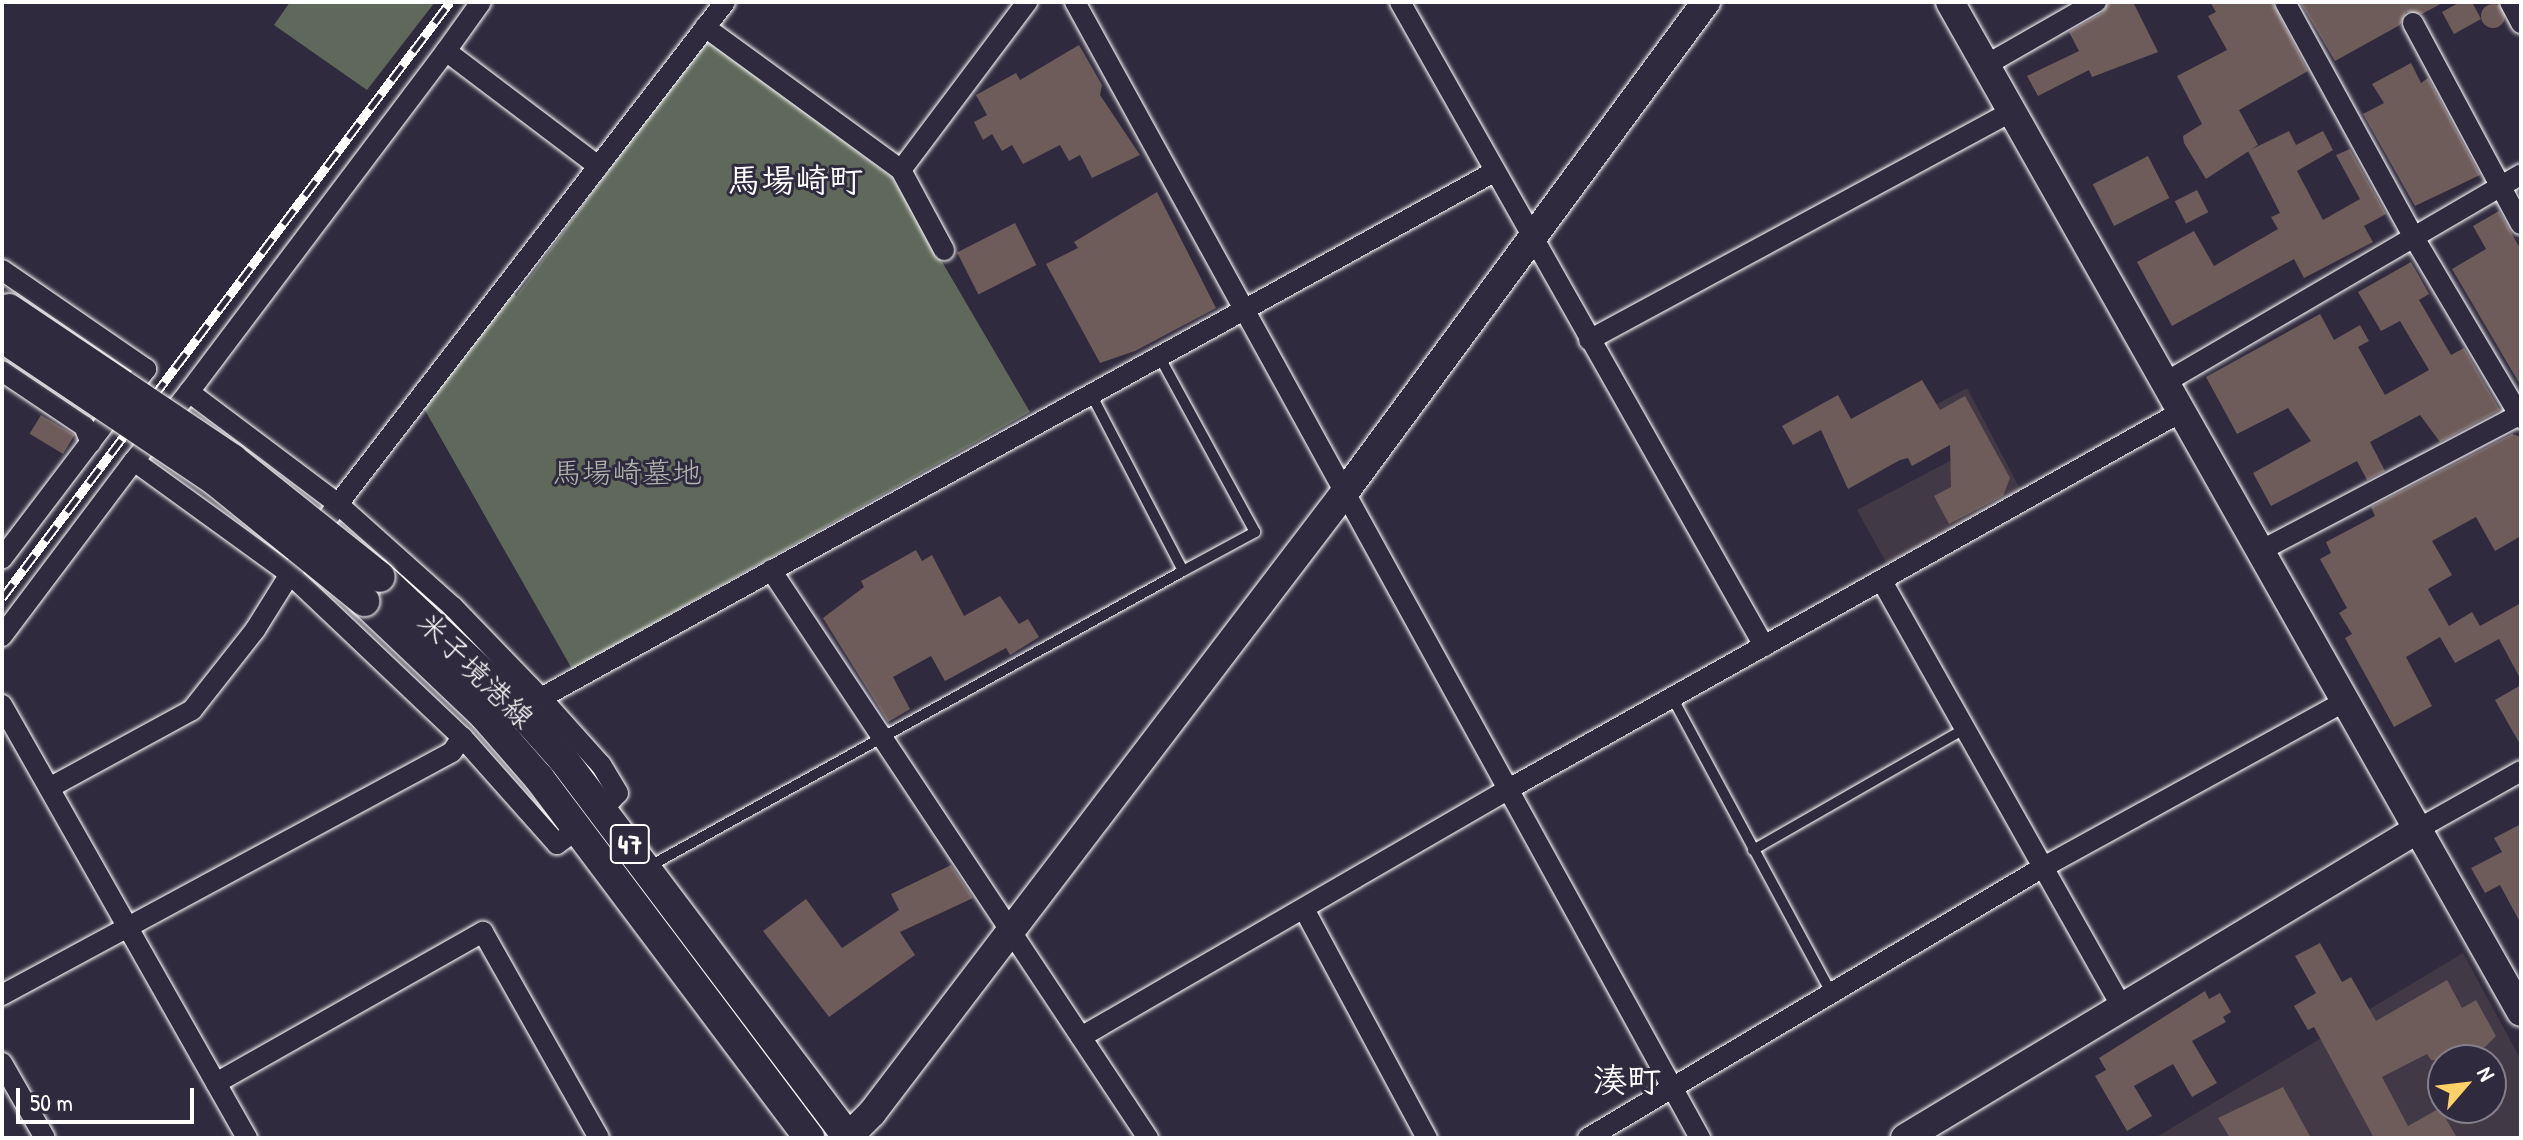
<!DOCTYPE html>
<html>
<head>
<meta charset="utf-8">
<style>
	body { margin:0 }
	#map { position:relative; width:2523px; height:1140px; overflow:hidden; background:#2f2a3d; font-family:"Patrick Hand","Klee One",sans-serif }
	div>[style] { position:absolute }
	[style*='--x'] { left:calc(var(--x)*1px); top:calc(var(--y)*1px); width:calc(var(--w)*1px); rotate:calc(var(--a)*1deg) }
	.built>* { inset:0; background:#423946 }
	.green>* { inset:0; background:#60685b }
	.building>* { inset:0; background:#6e5c5b; transform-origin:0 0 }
	.round { border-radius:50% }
	.roads { filter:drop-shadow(0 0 2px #fff) drop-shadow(0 0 2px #fff) }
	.lane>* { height:10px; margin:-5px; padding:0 5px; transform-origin:5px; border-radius:5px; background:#2f2a3d }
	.street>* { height:20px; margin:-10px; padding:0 10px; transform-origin:10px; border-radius:10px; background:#2f2a3d }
	.secondary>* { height:28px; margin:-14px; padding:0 14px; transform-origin:14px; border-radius:14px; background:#2f2a3d }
	.primary>* { height:30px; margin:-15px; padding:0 15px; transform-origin:15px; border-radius:15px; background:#2f2a3d }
	.rail>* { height:9px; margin-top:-4.5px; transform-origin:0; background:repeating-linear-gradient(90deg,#2f2a3d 0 18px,#fff 0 36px); box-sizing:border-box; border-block:2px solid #fff }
	.bridges { filter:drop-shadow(0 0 2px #fff) drop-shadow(0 0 2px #fff) }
	.primary-bridge>* { height:30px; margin:-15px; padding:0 15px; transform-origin:15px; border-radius:15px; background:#2f2a3d }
	span { translate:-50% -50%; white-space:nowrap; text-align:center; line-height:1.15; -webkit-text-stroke:6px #2f2a3d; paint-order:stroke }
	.shield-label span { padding:2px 6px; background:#2f2a3d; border:2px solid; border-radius:6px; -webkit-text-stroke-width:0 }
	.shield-label { font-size:28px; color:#fff; font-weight:700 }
	.park-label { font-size:30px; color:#b0b4ad }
	.street-label { font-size:30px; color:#fff }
	.quarter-label { font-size:34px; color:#fff; font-weight:700 }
	.frame { position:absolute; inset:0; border:4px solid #fff; pointer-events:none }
	.north { position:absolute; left:2427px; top:1044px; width:80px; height:80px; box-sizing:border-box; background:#2f2a3d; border:2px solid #827f8b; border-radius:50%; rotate:62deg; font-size:22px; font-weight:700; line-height:32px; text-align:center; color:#fff }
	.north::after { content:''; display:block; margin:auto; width:28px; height:36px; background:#ffd166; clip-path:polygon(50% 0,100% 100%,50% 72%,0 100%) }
	.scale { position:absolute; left:16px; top:1088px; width:178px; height:36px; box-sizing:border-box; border:4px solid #fff; border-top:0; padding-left:10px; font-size:24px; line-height:28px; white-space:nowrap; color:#fff; -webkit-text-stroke:6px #2f2a3d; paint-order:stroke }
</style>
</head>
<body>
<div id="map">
	<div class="built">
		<div style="clip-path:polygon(1967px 388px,2020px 489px,1887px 564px,1857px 510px,1961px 455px,1935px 405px)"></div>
		<div style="clip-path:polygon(evenodd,2463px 953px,2521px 1060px,2521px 1138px,2155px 1138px,2463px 953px,2443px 1060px,2491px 1060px,2491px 1108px,2443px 1108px,2443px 1060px)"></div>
	</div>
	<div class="green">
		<div style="clip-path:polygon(290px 2px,435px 2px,367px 90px,274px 25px)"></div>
		<div style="clip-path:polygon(706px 38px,893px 178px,1030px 412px,572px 669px,422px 405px,512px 291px,516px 296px)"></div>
	</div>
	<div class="building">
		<div style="clip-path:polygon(2109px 2px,2133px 2px,2158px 52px,2092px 77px,2089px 70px,2038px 96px,2027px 76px,2079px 51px,2069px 32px,2102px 13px)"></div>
		<div style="clip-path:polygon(2210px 2px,2272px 2px,2308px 71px,2239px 110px,2258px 145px,2206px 179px,2184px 143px,2183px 136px,2202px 124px,2177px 76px,2227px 50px,2208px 16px,2216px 12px)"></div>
		<div style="clip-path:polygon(2300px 2px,2444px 2px,2422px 14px,2406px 12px,2400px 25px,2335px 61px)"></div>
		<div style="clip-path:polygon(2460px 2px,2472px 2px,2481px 19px,2454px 34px,2442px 12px)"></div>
		<div class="round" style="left:2481px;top:4px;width:24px;height:24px"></div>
		<div style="clip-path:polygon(1079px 45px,1102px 85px,1100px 95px,1140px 155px,1092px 178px,1080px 155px,1069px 161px,1060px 145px,1023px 164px,1012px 145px,1002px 151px,992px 134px,983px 140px,974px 122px,987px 115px,976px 95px,1016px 73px,1020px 80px)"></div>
		<div style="clip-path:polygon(2411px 63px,2421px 83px,2428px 78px,2480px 175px,2415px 206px,2363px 114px,2384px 103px,2372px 84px)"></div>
		<div style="clip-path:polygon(2289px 131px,2296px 145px,2323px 131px,2333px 150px,2297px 171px,2323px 220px,2360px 199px,2336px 155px,2350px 149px,2386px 214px,2364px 226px,2373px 242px,2304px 278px,2294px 259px,2172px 326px,2137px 262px,2194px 231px,2214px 266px,2278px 229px,2271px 217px,2280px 213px,2248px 151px)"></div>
		<div style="left:2148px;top:156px;width:47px;height:62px;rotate:63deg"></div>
		<div style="left:2197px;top:190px;width:25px;height:25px;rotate:63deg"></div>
		<div style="clip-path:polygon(1157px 192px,1216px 308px,1135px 351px,1100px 363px,1046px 264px,1078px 248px,1074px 242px)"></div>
		<div style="clip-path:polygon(2499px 211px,2521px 250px,2521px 386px,2452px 269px,2486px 249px,2473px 226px)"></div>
		<div style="left:1015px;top:223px;width:47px;height:65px;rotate:63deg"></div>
		<div style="clip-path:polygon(2411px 262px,2429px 294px,2419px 300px,2451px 355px,2464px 348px,2500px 410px,2440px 442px,2420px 415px,2370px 442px,2385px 471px,2367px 480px,2357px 461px,2271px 506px,2253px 473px,2311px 441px,2288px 408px,2237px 434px,2206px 377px,2320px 314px,2334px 340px,2360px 325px,2369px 341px,2358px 347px,2385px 395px,2429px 370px,2400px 321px,2381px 331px,2358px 292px)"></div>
		<div style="clip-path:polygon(1922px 380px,1940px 410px,1965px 396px,2010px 478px,2003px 496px,1949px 524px,1934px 496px,1951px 487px,1950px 445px,1912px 466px,1908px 458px,1900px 460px,1848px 489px,1821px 430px,1793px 445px,1782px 426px,1838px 395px,1851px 419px)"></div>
		<div style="left:41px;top:415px;width:39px;height:22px;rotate:31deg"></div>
		<div style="clip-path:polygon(2512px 434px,2521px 437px,2521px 536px,2495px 551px,2476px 517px,2432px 541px,2452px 575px,2428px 589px,2449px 626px,2472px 612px,2480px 626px,2521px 603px,2521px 680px,2499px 639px,2455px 663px,2440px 637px,2406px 657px,2432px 706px,2394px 727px,2345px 638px,2352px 634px,2339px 613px,2347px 608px,2320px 559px,2331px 553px,2326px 542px,2375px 516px,2371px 507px)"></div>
		<div style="clip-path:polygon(916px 550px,922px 561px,932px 555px,964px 616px,1000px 596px,1019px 624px,1028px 619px,1039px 637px,1010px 655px,1006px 648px,945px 681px,931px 656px,893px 677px,910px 709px,888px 722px,823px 618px,864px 587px,861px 581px)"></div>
		<div style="clip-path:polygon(2521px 685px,2521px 746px,2495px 700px)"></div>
		<div style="clip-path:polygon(2521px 824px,2521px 924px,2500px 885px,2485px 893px,2471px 868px,2502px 852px,2494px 838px)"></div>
		<div style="clip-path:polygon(951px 865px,973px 898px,900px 932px,915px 955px,829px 1017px,763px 931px,806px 899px,842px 948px,899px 910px,891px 894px)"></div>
		<div style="clip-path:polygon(2320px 943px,2342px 982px,2351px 977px,2376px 1021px,2447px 980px,2462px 1008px,2476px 1000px,2496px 1036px,2485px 1047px,2461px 1060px,2431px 1060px,2427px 1054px,2382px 1077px,2408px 1126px,2440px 1108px,2457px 1138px,2374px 1138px,2314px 1027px,2308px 1030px,2294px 1006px,2316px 993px,2295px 956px)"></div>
		<div style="clip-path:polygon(2205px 991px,2209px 999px,2220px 993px,2231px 1012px,2223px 1017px,2226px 1022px,2192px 1041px,2217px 1083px,2192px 1097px,2173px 1064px,2134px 1086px,2152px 1116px,2127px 1131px,2095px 1076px,2106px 1070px,2099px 1058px)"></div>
		<div style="clip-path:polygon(2283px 1087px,2311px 1138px,2230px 1138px,2218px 1118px)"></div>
	</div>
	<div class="roads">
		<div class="lane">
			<div style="--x:1091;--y:394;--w:199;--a:62.5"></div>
			<div style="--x:1183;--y:571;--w:82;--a:-28.4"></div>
			<div style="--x:1255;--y:532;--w:200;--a:-118.6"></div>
			<div style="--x:1673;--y:699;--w:334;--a:61.7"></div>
			<div style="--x:1753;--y:850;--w:243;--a:-29.8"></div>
			<div style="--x:650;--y:866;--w:609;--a:-28.96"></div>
		</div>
		<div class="street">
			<div style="--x:1075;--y:2;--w:1297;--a:61.18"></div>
			<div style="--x:1400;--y:2;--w:740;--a:60.52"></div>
			<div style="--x:2285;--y:2;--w:267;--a:61.3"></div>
			<div style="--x:2413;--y:236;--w:212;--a:59.3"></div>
			<div style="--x:2510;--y:2;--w:24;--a:62"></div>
			<div style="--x:2413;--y:23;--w:228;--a:61.8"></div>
			<div style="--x:705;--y:27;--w:243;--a:36.1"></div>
			<div style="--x:901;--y:170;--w:210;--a:-53.1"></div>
			<div style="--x:446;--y:51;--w:60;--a:-54.5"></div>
			<div style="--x:1986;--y:65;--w:127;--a:-29.8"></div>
			<div style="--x:901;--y:170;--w:91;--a:61.7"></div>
			<div style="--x:2;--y:270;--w:175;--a:34.5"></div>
			<div style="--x:146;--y:369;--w:238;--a:127.2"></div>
			<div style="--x:1589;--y:340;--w:481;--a:-28.4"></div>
			<div style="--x:2;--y:371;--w:99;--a:33.9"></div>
			<div style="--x:84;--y:426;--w:18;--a:68"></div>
			<div style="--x:2164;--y:383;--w:414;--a:-30.3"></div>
			<div style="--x:189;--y:392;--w:427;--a:-53"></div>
			<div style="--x:446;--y:51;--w:191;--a:37.1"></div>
			<div style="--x:134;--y:461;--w:88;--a:-51.4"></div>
			<div style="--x:189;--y:392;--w:186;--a:36.9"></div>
			<div style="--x:338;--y:504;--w:14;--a:126"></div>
			<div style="--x:2260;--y:551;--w:293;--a:-27.7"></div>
			<div style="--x:771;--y:570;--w:682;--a:56.43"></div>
			<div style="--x:1883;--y:583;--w:488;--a:60.6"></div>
			<div style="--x:2;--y:636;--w:219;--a:-53"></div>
			<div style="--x:134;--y:461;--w:193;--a:35.9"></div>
			<div style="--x:290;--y:574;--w:35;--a:-55"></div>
			<div style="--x:541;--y:698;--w:127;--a:-134"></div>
			<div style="--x:453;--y:607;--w:154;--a:-138.2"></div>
			<div style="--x:338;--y:504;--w:634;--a:-52.37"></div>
			<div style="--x:2;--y:705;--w:498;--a:60.5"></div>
			<div style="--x:49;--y:788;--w:163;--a:-28.6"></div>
			<div style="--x:192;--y:710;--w:102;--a:-51.8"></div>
			<div style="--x:255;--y:630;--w:66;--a:-58"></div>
			<div style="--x:290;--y:574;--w:237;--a:43.5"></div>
			<div style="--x:462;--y:737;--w:143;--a:48.4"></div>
			<div style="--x:557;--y:844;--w:26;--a:-36"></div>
			<div style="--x:602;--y:810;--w:23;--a:-47"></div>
			<div style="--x:618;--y:793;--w:33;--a:-121"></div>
			<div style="--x:601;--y:765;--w:90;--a:-131.8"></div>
			<div style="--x:541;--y:698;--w:1089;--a:-28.9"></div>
			<div style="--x:2418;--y:829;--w:118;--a:-29.4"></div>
			<div style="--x:1304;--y:909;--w:260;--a:61.8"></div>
			<div style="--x:2;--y:995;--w:511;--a:-28.37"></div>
			<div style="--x:452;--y:752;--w:18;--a:-56"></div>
			<div style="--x:1081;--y:1037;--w:492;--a:-30.1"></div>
			<div style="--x:1507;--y:790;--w:773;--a:-29.29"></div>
			<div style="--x:2;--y:1063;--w:86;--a:60.2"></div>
			<div style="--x:216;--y:1083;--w:307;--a:-29.5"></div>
			<div style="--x:483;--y:932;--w:236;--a:60.6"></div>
			<div style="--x:1588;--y:1138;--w:526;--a:-30.76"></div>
			<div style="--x:2040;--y:869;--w:348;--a:-28.8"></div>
		</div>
		<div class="secondary">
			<div style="--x:1950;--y:2;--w:1160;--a:60.52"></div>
			<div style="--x:847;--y:1138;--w:35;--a:-45"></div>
			<div style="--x:872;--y:1113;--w:781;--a:-52.7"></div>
			<div style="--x:1345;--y:492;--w:609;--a:-53.62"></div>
			<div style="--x:1905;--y:1138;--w:599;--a:-31.06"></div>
		</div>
		<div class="primary">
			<div style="--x:380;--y:577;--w:173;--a:43.1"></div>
			<div style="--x:506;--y:695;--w:86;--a:48.3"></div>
			<div style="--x:563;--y:759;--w:475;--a:53"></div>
			<div style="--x:364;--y:601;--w:166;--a:43.5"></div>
			<div style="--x:484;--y:715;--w:84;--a:48.9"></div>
			<div style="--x:539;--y:778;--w:450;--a:53.1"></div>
		</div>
	</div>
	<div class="rail">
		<div style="--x:2;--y:598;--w:746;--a:-53.07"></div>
	</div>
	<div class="bridges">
		<div class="primary-bridge">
			<div style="--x:9;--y:309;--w:269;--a:33.9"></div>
			<div style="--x:232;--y:459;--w:189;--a:38.6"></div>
			<div style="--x:2;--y:337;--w:258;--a:33.9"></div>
			<div style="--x:216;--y:481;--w:191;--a:39"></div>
		</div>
	</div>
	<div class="shield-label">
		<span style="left:630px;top:844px">47</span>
	</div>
	<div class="park-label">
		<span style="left:627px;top:472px">馬場崎墓地</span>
	</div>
	<div class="street-label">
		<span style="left:476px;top:670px;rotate:45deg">米子境港線</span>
	</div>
	<div class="quarter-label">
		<span style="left:795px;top:181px">馬場崎町</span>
		<span style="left:1627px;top:1081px">湊町</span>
	</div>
	<div class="frame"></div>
	<div class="north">N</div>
	<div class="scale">50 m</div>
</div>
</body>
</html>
